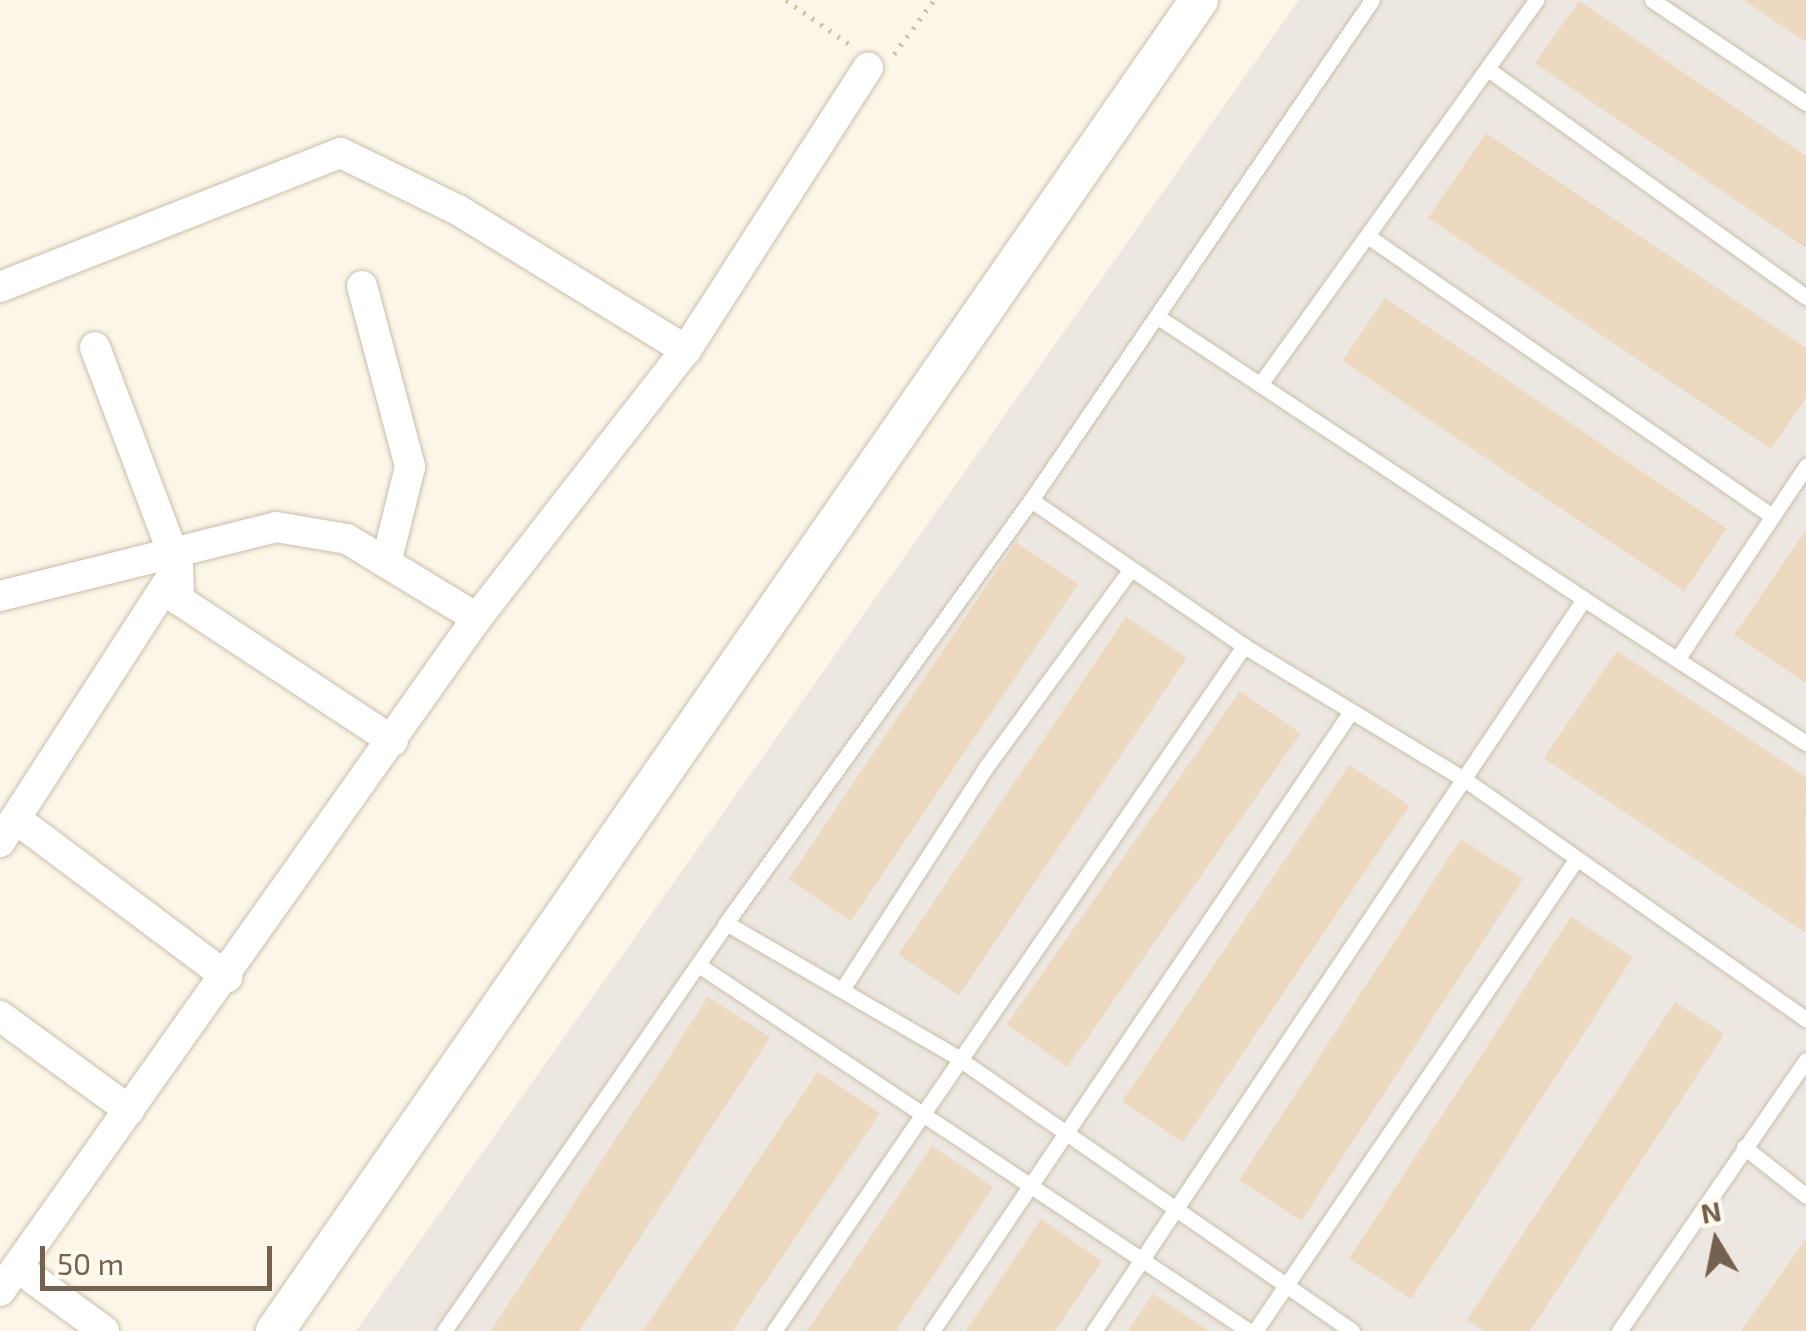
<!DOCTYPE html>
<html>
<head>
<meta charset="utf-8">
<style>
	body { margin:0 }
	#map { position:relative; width:1806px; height:1331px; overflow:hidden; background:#fbf6e8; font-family:"Exo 2",sans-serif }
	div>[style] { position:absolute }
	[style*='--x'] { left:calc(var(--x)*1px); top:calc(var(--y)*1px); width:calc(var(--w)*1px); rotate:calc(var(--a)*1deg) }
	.industrial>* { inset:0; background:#ece8e1 }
	.building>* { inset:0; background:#edd8c0; transform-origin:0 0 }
	.path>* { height:5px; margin-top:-2.5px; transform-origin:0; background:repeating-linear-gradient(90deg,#d4bea4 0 2.5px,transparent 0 10.5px) }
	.roads { filter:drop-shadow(0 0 2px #cabeac) drop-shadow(0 0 2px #cabeac) }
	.service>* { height:15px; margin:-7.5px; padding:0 7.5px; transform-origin:7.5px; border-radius:7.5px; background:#fff }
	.minor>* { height:30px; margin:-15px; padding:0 15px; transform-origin:15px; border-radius:15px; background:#fff }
	.tertiary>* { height:38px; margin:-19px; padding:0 19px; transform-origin:19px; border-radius:19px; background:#fff }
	span { translate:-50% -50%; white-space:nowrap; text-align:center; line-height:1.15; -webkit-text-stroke:8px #fefaef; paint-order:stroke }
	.north { position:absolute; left:1666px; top:1191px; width:100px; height:100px; -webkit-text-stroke:8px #fefaef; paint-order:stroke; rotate:350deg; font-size:28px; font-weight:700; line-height:40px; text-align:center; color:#74614e }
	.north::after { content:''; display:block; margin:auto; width:35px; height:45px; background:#74614e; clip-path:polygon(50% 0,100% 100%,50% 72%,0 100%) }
	.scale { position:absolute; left:40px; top:1246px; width:232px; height:45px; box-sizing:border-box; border:5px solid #74614e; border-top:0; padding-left:12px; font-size:30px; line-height:35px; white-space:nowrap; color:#74614e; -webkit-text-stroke:8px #fefaef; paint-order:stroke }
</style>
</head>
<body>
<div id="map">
	<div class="industrial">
		<div style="clip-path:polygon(1299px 0,1806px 0,1806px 1331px,356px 1331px)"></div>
	</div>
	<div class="building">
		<div style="clip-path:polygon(1744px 0,1806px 0,1806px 42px)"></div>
		<div style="clip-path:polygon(1579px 1px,1806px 156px,1806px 248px,1535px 63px)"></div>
		<div style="clip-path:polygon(1486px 133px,1806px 348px,1806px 398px,1771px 449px,1428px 218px)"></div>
		<div style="left:1385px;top:298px;width:412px;height:76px;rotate:34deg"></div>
		<div style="clip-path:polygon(1806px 530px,1806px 679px,1804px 682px,1734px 635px)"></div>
		<div style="left:1016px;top:542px;width:75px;height:407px;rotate:34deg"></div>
		<div style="left:1126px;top:617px;width:73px;height:407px;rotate:34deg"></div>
		<div style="clip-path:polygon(1617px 651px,1806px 777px,1805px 932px,1544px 758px)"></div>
		<div style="left:1240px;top:691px;width:74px;height:407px;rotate:35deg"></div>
		<div style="left:1349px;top:765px;width:73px;height:406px;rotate:34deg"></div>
		<div style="left:1461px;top:839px;width:74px;height:407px;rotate:33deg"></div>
		<div style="left:1571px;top:917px;width:74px;height:407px;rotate:33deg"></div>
		<div style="left:708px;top:997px;width:74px;height:403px;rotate:33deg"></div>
		<div style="clip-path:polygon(1675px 1002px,1724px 1034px,1530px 1331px,1484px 1331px,1467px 1320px)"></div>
		<div style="clip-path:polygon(818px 1072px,880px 1113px,732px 1331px,643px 1331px)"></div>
		<div style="clip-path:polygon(932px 1146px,993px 1187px,896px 1331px,807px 1331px)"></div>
		<div style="clip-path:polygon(1041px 1219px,1102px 1261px,1055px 1331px,966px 1331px)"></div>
		<div style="clip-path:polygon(1806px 1239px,1806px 1331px,1741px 1331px)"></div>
		<div style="clip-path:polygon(1153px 1294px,1209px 1331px,1128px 1331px)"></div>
	</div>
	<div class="path">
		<div style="--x:786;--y:0;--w:80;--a:34.9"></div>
		<div style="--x:894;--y:54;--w:67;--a:-53.5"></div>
	</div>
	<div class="roads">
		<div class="service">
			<div style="--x:1652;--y:0;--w:185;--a:33.8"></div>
			<div style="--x:1489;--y:70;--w:390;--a:35.6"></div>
			<div style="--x:1369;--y:237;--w:490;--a:34.7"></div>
			<div style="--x:1158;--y:317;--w:511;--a:33.5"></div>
			<div style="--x:1261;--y:383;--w:472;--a:-54.3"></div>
			<div style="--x:1031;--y:500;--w:258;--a:34.4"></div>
			<div style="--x:1678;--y:658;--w:231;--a:-56.3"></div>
			<div style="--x:726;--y:923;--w:521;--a:-54.21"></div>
			<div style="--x:1031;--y:500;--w:605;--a:-55.71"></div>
			<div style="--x:703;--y:968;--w:656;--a:33.62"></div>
			<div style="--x:845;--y:985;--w:260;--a:-57.1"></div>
			<div style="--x:986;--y:767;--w:244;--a:-53.8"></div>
			<div style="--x:1744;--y:1147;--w:79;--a:38.3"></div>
			<div style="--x:444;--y:1331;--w:496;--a:-55.3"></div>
			<div style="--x:726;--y:923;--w:265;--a:30.1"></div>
			<div style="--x:955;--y:1056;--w:483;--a:34.7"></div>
			<div style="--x:774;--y:1331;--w:831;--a:-55.54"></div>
			<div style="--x:1244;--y:646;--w:257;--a:31.2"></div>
			<div style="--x:1464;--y:779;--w:418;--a:35.1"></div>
			<div style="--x:932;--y:1331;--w:746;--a:-55.93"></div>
			<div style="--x:1094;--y:1331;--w:881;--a:-56.2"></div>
			<div style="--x:1584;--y:599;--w:265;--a:33"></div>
			<div style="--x:1255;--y:1331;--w:569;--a:-55.75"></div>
			<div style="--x:1619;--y:1331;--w:329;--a:-55.4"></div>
		</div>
		<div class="minor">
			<div style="--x:362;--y:286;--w:187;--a:75.1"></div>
			<div style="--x:410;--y:467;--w:99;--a:104"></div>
			<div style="--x:0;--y:287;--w:366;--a:-21.5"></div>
			<div style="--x:341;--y:153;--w:130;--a:26"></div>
			<div style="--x:458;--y:210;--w:268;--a:31.6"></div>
			<div style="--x:178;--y:567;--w:33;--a:88"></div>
			<div style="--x:179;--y:600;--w:256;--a:33.4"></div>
			<div style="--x:0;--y:596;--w:284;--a:-14"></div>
			<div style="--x:276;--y:527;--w:72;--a:9.6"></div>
			<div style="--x:347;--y:539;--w:152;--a:31.3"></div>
			<div style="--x:16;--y:819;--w:264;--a:36.8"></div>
			<div style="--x:0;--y:842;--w:328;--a:-57.1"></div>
			<div style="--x:178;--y:567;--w:235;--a:-110.7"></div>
			<div style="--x:0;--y:1016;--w:160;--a:36.1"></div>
			<div style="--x:17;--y:1267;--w:108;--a:36.3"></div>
			<div style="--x:0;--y:1291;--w:825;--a:-54.67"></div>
			<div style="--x:477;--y:618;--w:340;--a:-52.1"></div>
			<div style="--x:686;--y:350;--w:336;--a:-57.2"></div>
		</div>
		<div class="tertiary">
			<div style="--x:275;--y:1331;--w:1620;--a:-55.23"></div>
		</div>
	</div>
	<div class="north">N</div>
	<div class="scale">50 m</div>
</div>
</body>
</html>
